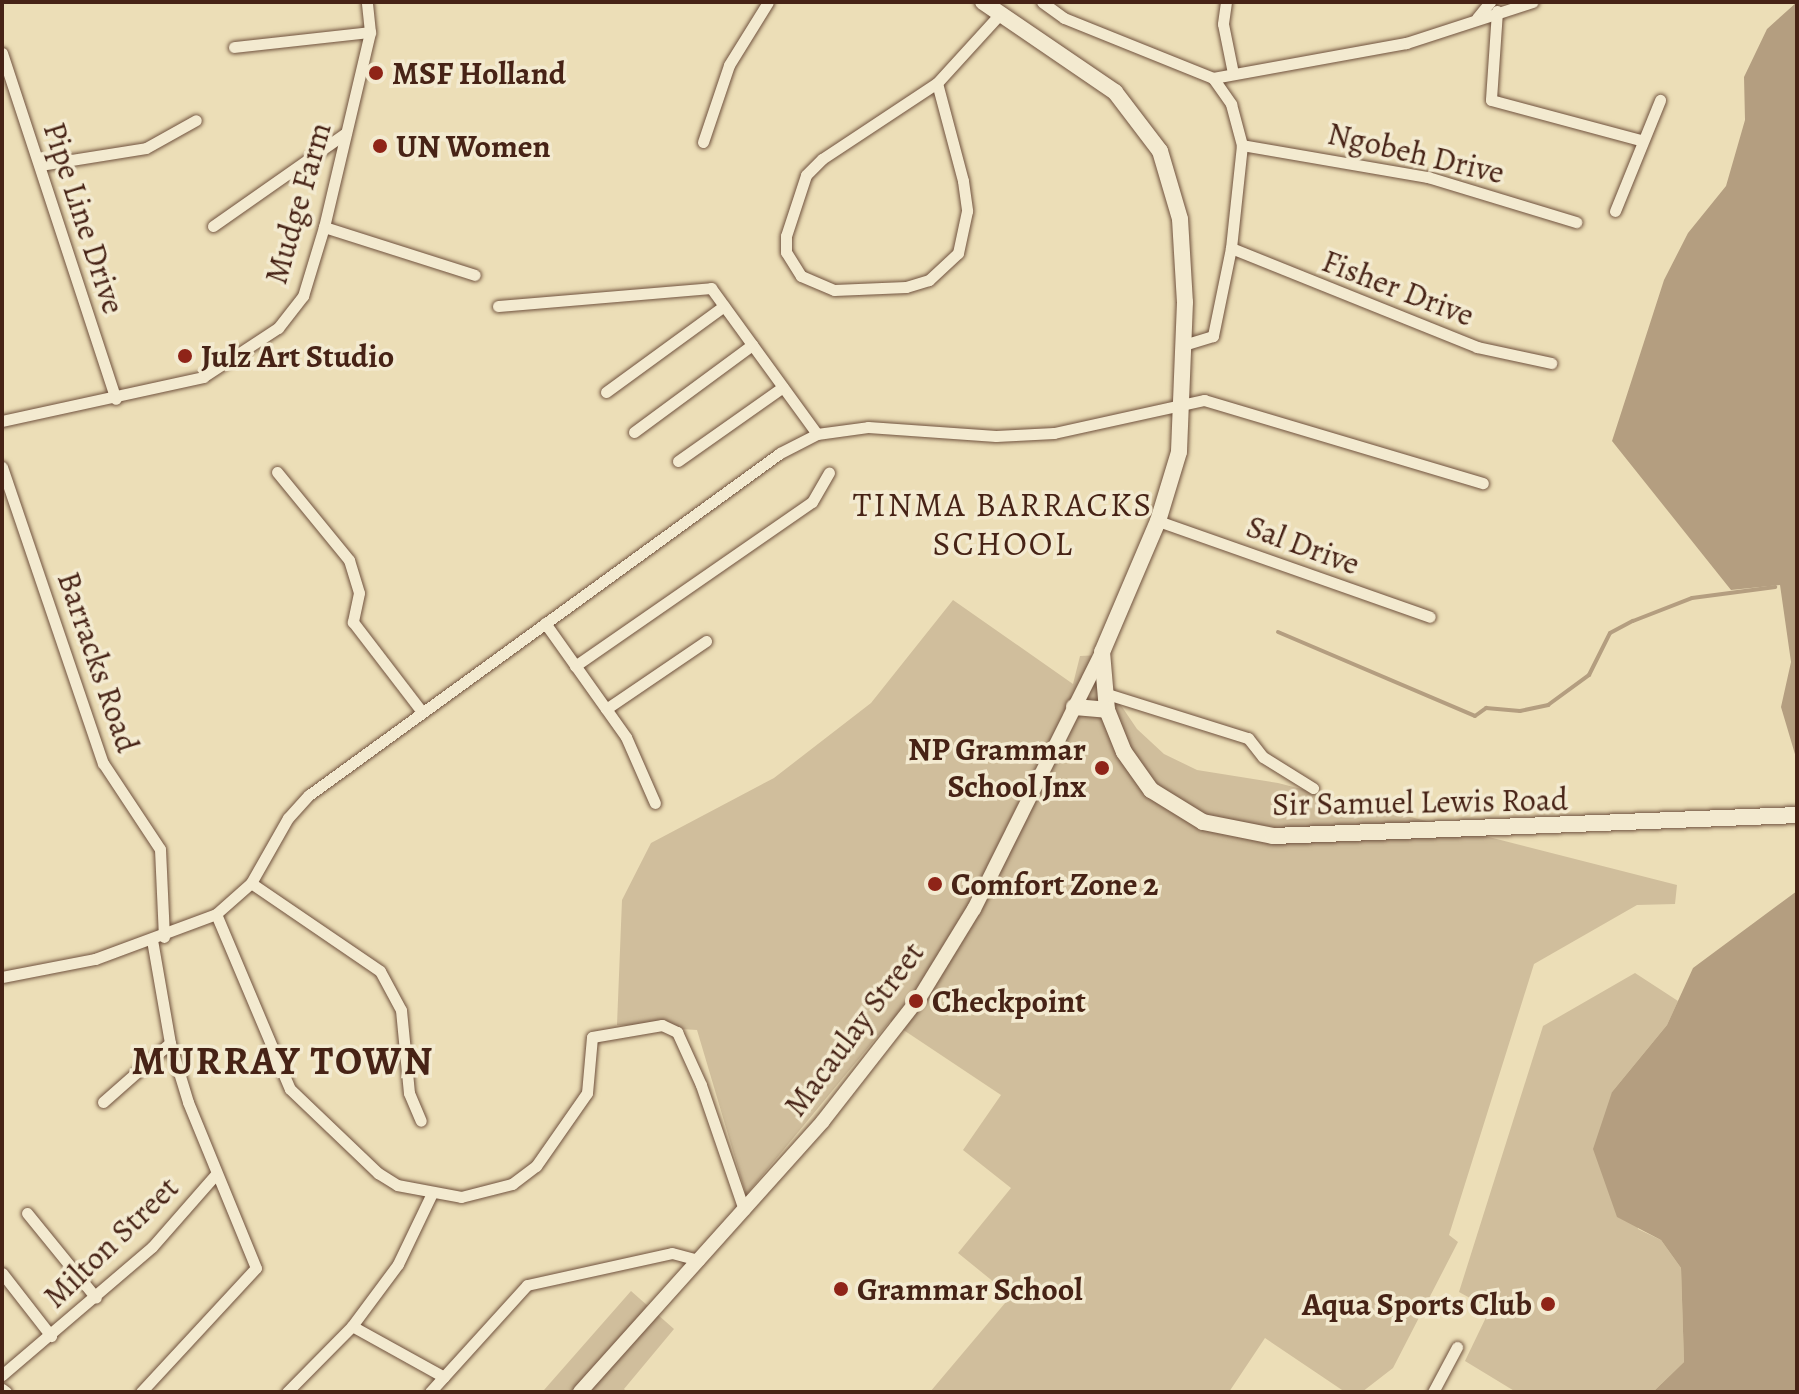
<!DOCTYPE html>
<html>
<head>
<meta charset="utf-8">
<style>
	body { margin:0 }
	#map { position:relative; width:1799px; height:1394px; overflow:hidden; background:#ecdeb7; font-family:Alegreya,serif }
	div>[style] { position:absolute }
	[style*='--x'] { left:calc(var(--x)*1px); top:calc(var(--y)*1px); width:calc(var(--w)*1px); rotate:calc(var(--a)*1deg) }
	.green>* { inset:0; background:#d0be9c }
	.water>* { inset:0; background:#b49e80 }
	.stream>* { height:4px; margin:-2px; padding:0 2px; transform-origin:2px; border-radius:2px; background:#b49e80 }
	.roads { filter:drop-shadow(0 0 2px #70523e) drop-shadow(0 0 2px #70523e) }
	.minor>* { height:11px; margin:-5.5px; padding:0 5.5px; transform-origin:5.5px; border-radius:5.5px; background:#f3ead0 }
	.tertiary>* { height:14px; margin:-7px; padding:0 7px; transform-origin:7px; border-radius:7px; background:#f3ead0 }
	.secondary>* { height:16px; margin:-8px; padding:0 8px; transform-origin:8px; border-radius:8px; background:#f3ead0 }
	.dots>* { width:22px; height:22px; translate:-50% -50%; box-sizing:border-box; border:4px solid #f3ead0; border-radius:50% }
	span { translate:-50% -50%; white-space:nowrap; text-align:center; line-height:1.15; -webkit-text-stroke:7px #f3ead0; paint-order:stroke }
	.poi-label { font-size:32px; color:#472316; font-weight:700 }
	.left { translate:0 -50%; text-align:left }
	.right { translate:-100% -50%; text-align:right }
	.street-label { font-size:32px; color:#472316 }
	.neighbourhood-label { font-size:34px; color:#472316; letter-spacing:2px }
	.district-label { font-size:40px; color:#472316; font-weight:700; letter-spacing:2px }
	.frame { position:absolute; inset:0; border:4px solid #472316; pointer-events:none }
</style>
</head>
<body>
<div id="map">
	<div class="green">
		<div style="clip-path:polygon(953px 600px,1073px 684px,1080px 656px,1101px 655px,1116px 698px,1137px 729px,1164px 754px,1197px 770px,1278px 783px,1677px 885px,1675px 904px,1637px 905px,1534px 964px,1449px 1235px,1458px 1242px,1393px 1368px,1362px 1392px,1345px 1392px,1265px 1338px,1229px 1392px,930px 1392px,1011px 1296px,958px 1253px,1011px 1188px,963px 1150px,1001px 1095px,890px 1021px,746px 1195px,697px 1030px,617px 1025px,622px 900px,651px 843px,774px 778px,871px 703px)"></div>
		<div style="clip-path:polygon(1635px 973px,1678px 1001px,1667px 1025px,1612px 1092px,1638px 1229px,1661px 1240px,1681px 1268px,1684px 1362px,1653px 1392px,1516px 1392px,1465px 1361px,1490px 1309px,1459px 1292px,1543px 1026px)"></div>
		<div style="clip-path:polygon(631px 1291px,674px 1329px,624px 1389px,627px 1392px,544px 1390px)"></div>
	</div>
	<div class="water">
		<div style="clip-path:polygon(1797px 2px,1797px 761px,1781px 707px,1791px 662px,1780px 585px,1731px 590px,1612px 441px,1664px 280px,1688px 233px,1726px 186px,1745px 120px,1744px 77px,1767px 29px)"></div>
		<div style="clip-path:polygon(1797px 891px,1797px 1392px,1653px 1392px,1684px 1362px,1681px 1268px,1661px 1240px,1617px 1217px,1593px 1149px,1612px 1092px,1667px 1025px,1693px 968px)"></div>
	</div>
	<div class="stream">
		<div style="--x:1278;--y:632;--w:214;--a:23.1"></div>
		<div style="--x:1475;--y:716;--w:14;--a:-36"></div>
		<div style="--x:1486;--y:708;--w:34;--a:5"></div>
		<div style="--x:1520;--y:711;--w:29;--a:-12"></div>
		<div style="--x:1548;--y:705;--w:51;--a:-36.2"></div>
		<div style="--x:1589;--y:675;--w:47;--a:-63.4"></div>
		<div style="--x:1610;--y:633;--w:26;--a:-28"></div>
		<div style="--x:1633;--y:621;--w:63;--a:-21.3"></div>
		<div style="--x:1692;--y:598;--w:84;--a:-7.5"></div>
	</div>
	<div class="roads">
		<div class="minor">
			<div style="--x:1042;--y:2;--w:27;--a:36"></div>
			<div style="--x:1064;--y:18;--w:161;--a:21.9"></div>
			<div style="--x:1213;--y:78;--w:32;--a:55"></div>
			<div style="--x:1231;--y:104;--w:42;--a:75"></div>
			<div style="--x:1242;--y:145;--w:104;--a:96.1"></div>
			<div style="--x:1231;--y:248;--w:90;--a:101.6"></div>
			<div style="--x:1213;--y:336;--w:30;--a:163"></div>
			<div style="--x:1226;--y:2;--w:22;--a:98"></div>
			<div style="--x:1223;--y:24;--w:50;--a:78.5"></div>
			<div style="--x:1497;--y:11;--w:89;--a:93.9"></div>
			<div style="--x:1491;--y:100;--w:154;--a:15"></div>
			<div style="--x:1477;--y:18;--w:21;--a:-51"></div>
			<div style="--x:234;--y:47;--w:137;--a:-6.3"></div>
			<div style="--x:2;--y:53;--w:364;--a:71.8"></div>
			<div style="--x:1213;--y:78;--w:196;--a:-10.3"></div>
			<div style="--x:1406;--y:43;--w:133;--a:-18"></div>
			<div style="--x:937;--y:83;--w:101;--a:75.1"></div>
			<div style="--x:963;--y:181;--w:30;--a:82"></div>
			<div style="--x:967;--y:211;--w:43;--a:102.1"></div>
			<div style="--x:958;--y:253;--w:40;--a:137"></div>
			<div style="--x:929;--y:280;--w:24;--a:163"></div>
			<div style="--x:906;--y:287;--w:72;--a:177.6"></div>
			<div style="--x:834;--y:290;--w:36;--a:-157"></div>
			<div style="--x:801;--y:276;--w:28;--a:-122"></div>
			<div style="--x:786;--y:252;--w:16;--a:-90"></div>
			<div style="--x:786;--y:236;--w:64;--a:-71.8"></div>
			<div style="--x:806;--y:175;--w:23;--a:-45"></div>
			<div style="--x:822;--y:159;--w:138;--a:-33.5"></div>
			<div style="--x:937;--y:83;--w:93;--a:-47.6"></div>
			<div style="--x:703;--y:142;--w:81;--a:-71.3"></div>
			<div style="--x:729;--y:65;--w:74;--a:-58.2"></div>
			<div style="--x:1242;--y:145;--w:189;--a:9.8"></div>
			<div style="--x:1428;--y:177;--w:155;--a:16.9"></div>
			<div style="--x:40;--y:165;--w:107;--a:-9.1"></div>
			<div style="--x:146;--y:148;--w:57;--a:-29.2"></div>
			<div style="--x:1615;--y:211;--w:120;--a:-67.9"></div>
			<div style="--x:213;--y:226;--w:162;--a:-35"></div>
			<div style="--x:324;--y:227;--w:158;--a:17.6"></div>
			<div style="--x:1231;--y:248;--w:265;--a:21.9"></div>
			<div style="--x:1477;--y:347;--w:76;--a:12.2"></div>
			<div style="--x:498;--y:306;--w:214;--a:-4.8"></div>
			<div style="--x:711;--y:288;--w:180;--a:54"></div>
			<div style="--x:606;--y:392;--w:146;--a:-36.1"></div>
			<div style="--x:2;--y:421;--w:206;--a:-12.3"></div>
			<div style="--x:203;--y:377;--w:90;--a:-33.2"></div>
			<div style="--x:278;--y:328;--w:41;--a:-52"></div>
			<div style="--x:303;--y:296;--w:72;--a:-73.1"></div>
			<div style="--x:324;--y:227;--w:200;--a:-76.7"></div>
			<div style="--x:370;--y:32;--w:30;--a:-96"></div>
			<div style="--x:634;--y:432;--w:147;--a:-36.4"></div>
			<div style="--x:678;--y:461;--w:128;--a:-35.2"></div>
			<div style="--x:2;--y:467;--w:313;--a:71.2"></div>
			<div style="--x:103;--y:763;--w:103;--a:56.5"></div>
			<div style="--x:160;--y:849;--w:88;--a:87.4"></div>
			<div style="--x:277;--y:472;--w:114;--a:50.7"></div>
			<div style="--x:349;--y:560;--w:34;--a:73"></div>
			<div style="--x:359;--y:593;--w:30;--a:102"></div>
			<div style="--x:353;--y:622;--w:113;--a:52.5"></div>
			<div style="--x:1158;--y:521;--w:288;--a:19.4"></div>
			<div style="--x:545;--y:623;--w:140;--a:54.6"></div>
			<div style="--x:626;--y:737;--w:72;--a:66.3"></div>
			<div style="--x:575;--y:666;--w:288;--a:-34.7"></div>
			<div style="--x:812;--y:502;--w:34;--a:-60"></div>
			<div style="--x:1104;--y:693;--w:151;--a:17.4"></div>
			<div style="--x:1248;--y:738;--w:24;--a:52"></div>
			<div style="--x:1263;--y:757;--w:59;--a:31.8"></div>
			<div style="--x:606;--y:709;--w:121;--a:-34.2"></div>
			<div style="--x:251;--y:883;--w:156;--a:34.3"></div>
			<div style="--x:380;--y:971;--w:44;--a:61.7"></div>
			<div style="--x:401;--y:1010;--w:83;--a:84.5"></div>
			<div style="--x:409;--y:1093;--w:30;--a:67"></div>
			<div style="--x:216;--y:914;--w:190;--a:67.1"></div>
			<div style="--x:290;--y:1089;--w:122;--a:43.7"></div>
			<div style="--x:378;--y:1173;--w:22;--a:32"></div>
			<div style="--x:397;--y:1185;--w:65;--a:10.6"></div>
			<div style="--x:461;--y:1197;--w:53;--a:-14.3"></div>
			<div style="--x:512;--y:1184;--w:30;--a:-37"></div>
			<div style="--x:536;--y:1166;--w:89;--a:-55.1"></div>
			<div style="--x:587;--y:1093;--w:56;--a:-84.9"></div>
			<div style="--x:592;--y:1037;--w:71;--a:-9.7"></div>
			<div style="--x:662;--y:1025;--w:17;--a:25"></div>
			<div style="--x:677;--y:1032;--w:58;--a:65.6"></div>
			<div style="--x:701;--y:1085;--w:132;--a:71"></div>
			<div style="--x:2;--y:977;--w:95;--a:-11"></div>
			<div style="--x:95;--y:959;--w:129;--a:-20.4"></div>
			<div style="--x:216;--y:914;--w:47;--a:-41.5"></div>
			<div style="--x:251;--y:883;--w:75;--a:-60.4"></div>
			<div style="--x:288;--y:818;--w:31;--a:-48"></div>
			<div style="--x:309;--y:795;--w:582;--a:-35.98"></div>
			<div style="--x:780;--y:453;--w:42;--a:-27.2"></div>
			<div style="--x:817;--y:434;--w:51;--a:-7.8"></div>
			<div style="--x:868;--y:427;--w:128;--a:4"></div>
			<div style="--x:996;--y:436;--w:58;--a:-3"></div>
			<div style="--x:1054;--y:433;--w:154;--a:-12.4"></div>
			<div style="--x:1204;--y:400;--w:291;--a:16.6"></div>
			<div style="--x:103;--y:1102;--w:89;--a:-41.4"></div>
			<div style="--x:27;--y:1213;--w:109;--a:50.9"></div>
			<div style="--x:2;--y:1273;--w:80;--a:52.1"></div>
			<div style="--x:352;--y:1326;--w:105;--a:29"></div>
			<div style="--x:2;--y:1375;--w:197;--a:-40.5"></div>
			<div style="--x:152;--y:1247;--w:97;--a:-48.8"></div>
			<div style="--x:2;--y:1389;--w:5;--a:37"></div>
			<div style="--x:141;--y:1392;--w:169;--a:-47.2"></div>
			<div style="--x:256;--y:1268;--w:179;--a:-112.3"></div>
			<div style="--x:188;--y:1102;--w:62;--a:-107"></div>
			<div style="--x:170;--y:1043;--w:105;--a:-99.9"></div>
			<div style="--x:287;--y:1392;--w:93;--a:-45.4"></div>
			<div style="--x:352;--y:1326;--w:77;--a:-53.4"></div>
			<div style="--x:398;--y:1264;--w:79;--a:-64.4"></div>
			<div style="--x:430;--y:1392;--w:144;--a:-47.8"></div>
			<div style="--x:527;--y:1285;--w:148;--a:-12.4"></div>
			<div style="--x:672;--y:1253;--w:28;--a:15"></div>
			<div style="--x:1433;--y:1392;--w:51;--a:-61.9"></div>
		</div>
		<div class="tertiary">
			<div style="--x:580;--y:1392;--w:364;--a:-48.1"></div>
			<div style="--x:823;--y:1121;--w:157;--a:-52"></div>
			<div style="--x:920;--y:997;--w:103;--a:-58.5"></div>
			<div style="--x:974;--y:909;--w:287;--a:-63.5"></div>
		</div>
		<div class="secondary">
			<div style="--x:983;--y:2;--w:160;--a:34.3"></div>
			<div style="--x:1115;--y:92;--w:74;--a:52.7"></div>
			<div style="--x:1160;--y:151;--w:71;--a:73.6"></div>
			<div style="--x:1180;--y:219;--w:83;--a:86.6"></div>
			<div style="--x:1185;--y:302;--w:150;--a:92.3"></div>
			<div style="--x:1179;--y:452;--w:72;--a:106.9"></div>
			<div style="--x:1158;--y:521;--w:142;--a:113.1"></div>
			<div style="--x:1102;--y:652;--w:58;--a:85.1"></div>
			<div style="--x:1107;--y:710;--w:45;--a:68"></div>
			<div style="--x:1124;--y:752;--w:47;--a:54.6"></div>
			<div style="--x:1151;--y:790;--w:61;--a:31.6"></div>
			<div style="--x:1203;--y:822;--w:71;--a:11.3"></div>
			<div style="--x:1273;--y:836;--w:524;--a:-2.29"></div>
			<div style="--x:1074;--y:707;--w:33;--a:5"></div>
		</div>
	</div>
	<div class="dots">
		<div style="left:376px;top:73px;background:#8f2418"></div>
		<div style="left:380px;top:146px;background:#8f2418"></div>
		<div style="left:185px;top:356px;background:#8f2418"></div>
		<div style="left:1102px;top:768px;background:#8f2418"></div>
		<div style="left:935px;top:884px;background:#8f2418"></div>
		<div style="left:916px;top:1001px;background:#8f2418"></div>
		<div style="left:841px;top:1289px;background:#8f2418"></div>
		<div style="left:1548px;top:1304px;background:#8f2418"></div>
	</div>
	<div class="poi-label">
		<span class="left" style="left:392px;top:73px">MSF Holland</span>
		<span class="left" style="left:396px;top:146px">UN Women</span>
		<span class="left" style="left:201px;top:356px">Julz Art Studio</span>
		<span class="right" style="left:1086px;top:768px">NP Grammar<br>School Jnx</span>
		<span class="left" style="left:951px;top:884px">Comfort Zone 2</span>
		<span class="left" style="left:932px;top:1001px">Checkpoint</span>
		<span class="left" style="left:857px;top:1289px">Grammar School</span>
		<span class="right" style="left:1532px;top:1304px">Aqua Sports Club</span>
	</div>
	<div class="street-label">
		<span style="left:1416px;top:153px;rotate:13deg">Ngobeh Drive</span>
		<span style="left:298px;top:203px;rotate:-74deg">Mudge Farm</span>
		<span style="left:84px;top:218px;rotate:72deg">Pipe Line Drive</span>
		<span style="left:1398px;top:288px;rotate:21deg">Fisher Drive</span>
		<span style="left:1303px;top:545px;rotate:20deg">Sal Drive</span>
		<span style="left:98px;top:662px;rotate:71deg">Barracks Road</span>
		<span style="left:1420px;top:802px;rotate:-1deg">Sir Samuel Lewis Road</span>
		<span style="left:854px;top:1029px;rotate:-53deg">Macaulay Street</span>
		<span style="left:111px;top:1242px;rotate:-44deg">Milton Street</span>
	</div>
	<div class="neighbourhood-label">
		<span style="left:1003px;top:524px">TINMA BARRACKS<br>SCHOOL</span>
	</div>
	<div class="district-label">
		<span style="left:283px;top:1061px">MURRAY TOWN</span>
	</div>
	<div class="frame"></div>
</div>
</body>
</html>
